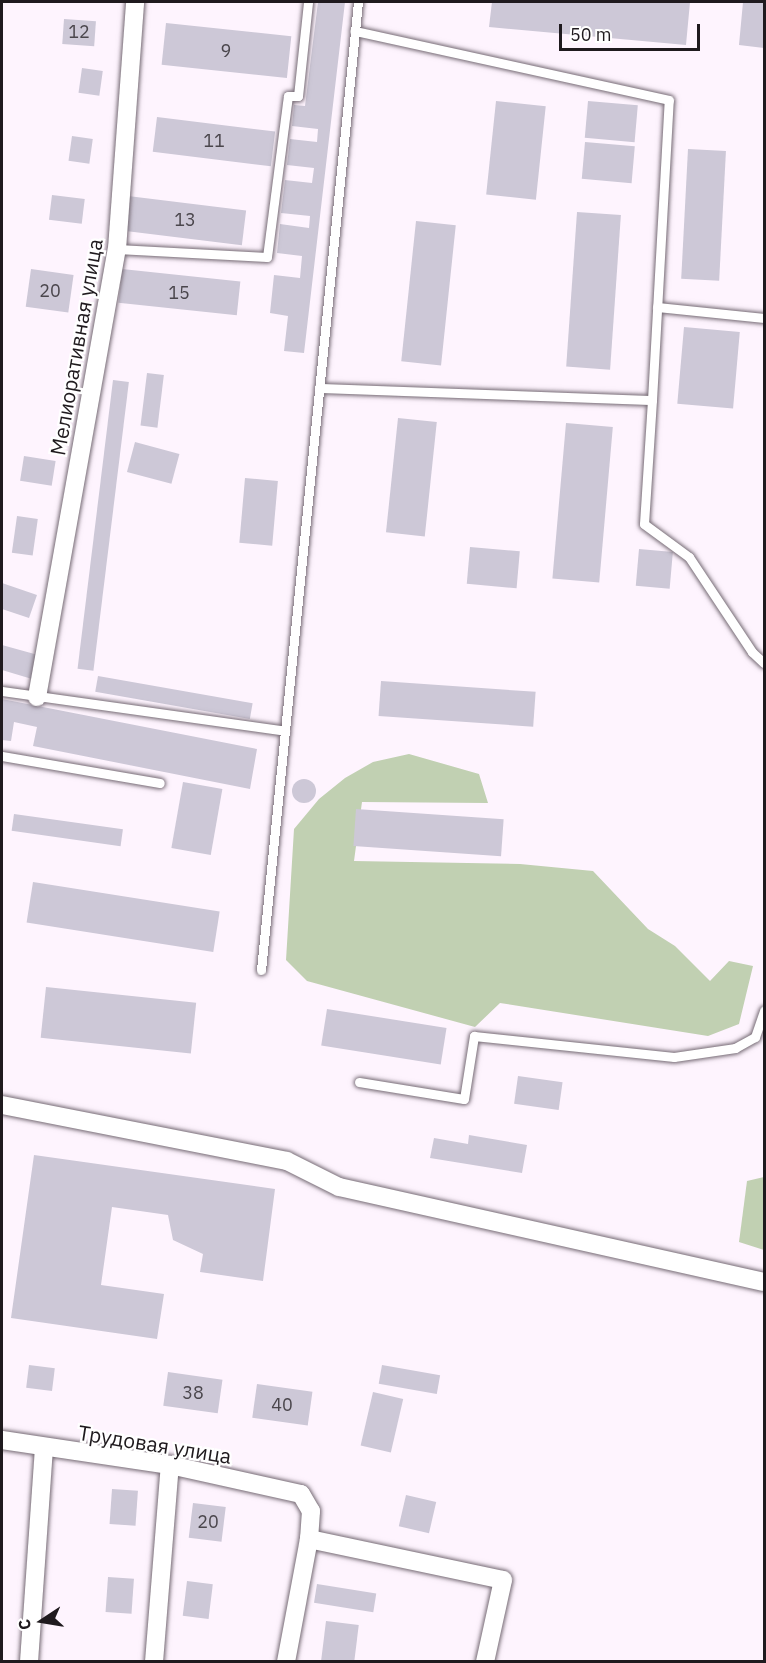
<!DOCTYPE html>
<html>
<head>
<meta charset="utf-8">
<style>
	body { margin:0 }
	#map { position:relative; width:766px; height:1663px; overflow:hidden; background:#fef4fe; font-family:"IBM Plex Sans",sans-serif }
	div>[style] { position:absolute }
	[style*='--x'] { left:calc(var(--x)*1px); top:calc(var(--y)*1px); width:calc(var(--w)*1px); rotate:calc(var(--a)*1deg) }
	.forest>* { inset:0; background:#c1d0b2 }
	.building>* { inset:0; background:#cdc8d7; transform-origin:0 0 }
	.round { border-radius:50% }
	.roads { filter:drop-shadow(0 0 2px #766b75) drop-shadow(0 0 2px #766b75) }
	.service>* { height:9px; margin:-4.5px; padding:0 4.5px; transform-origin:4.5px; border-radius:4.5px; background:#fff }
	.minor>* { height:18px; margin:-9px; padding:0 9px; transform-origin:9px; border-radius:9px; background:#fff }
	span { translate:-50% -50%; white-space:nowrap; text-align:center; line-height:1.15; -webkit-text-stroke:4.5px #fff; paint-order:stroke }
	.number-label { font-size:18px; color:#4a464c }
	.number-label span { -webkit-text-stroke-width:0 }
	.street-label { font-size:21px; color:#1f1a1e }
	.frame { position:absolute; inset:0; border:3px solid #1f1a1e; pointer-events:none }
	.north { position:absolute; left:12px; top:1591px; width:60px; height:60px; -webkit-text-stroke:4px #fff; paint-order:stroke; rotate:258deg; font-size:16px; font-weight:700; line-height:24px; text-align:center; color:#1f1a1e }
	.north::after { content:''; display:block; margin:auto; width:21px; height:27px; background:#1f1a1e; clip-path:polygon(50% 0,100% 100%,50% 72%,0 100%) }
	.scale { position:absolute; left:559px; top:24px; width:141px; height:27px; box-sizing:border-box; border:3px solid #1f1a1e; border-top:0; padding-left:8px; font-size:18px; line-height:21px; white-space:nowrap; color:#1f1a1e; -webkit-text-stroke:4px #fff; paint-order:stroke }
</style>
</head>
<body>
<div id="map">
	<div class="forest">
		<div style="clip-path:polygon(409px 754px,479px 774px,488px 803px,362px 802px,354px 861px,520px 864px,593px 871px,648px 929px,675px 946px,710px 981px,729px 961px,753px 966px,739px 1024px,708px 1036px,500px 1003px,475px 1027px,307px 981px,286px 960px,294px 829px,319px 799px,345px 778px,373px 762px)"></div>
		<div style="clip-path:polygon(764px 1177px,764px 1250px,739px 1242px,747px 1181px)"></div>
	</div>
	<div class="building">
		<div style="clip-path:polygon(318px 2px,345px 2px,304px 353px,284px 351px,288px 316px,270px 313px,274px 275px,300px 278px,302px 256px,277px 253px,280px 224px,309px 228px,310px 216px,281px 213px,285px 180px,312px 183px,314px 168px,287px 165px,290px 139px,317px 142px,318px 129px,292px 126px,294px 105px,305px 106px)"></div>
		<div style="clip-path:polygon(492px 2px,690px 2px,686px 45px,489px 27px)"></div>
		<div style="clip-path:polygon(743px 2px,764px 2px,764px 48px,739px 45px)"></div>
		<div style="left:64px;top:19px;width:32px;height:25px;rotate:4deg"></div>
		<div style="left:166px;top:23px;width:126px;height:42px;rotate:6deg"></div>
		<div style="left:82px;top:68px;width:21px;height:25px;rotate:8deg"></div>
		<div style="left:496px;top:101px;width:50px;height:94px;rotate:6deg"></div>
		<div style="left:588px;top:101px;width:50px;height:37px;rotate:5deg"></div>
		<div style="left:157px;top:117px;width:119px;height:35px;rotate:7deg"></div>
		<div style="left:72px;top:136px;width:21px;height:25px;rotate:8deg"></div>
		<div style="left:585px;top:142px;width:50px;height:37px;rotate:5deg"></div>
		<div style="left:688px;top:149px;width:38px;height:130px;rotate:3deg"></div>
		<div style="left:52px;top:195px;width:33px;height:25px;rotate:7deg"></div>
		<div style="left:128px;top:196px;width:119px;height:35px;rotate:7deg"></div>
		<div style="left:577px;top:212px;width:44px;height:155px;rotate:4deg"></div>
		<div style="left:416px;top:221px;width:40px;height:141px;rotate:6deg"></div>
		<div style="left:31px;top:269px;width:43px;height:38px;rotate:8deg"></div>
		<div style="left:122px;top:269px;width:119px;height:34px;rotate:6deg"></div>
		<div style="left:684px;top:327px;width:56px;height:77px;rotate:5deg"></div>
		<div style="left:147px;top:373px;width:17px;height:53px;rotate:7deg"></div>
		<div style="left:113px;top:380px;width:16px;height:291px;rotate:7deg"></div>
		<div style="left:398px;top:418px;width:39px;height:115px;rotate:6deg"></div>
		<div style="left:566px;top:423px;width:47px;height:156px;rotate:5deg"></div>
		<div style="left:135px;top:442px;width:46px;height:31px;rotate:15deg"></div>
		<div style="left:24px;top:456px;width:32px;height:25px;rotate:9deg"></div>
		<div style="left:245px;top:478px;width:33px;height:65px;rotate:5deg"></div>
		<div style="left:17px;top:516px;width:21px;height:37px;rotate:8deg"></div>
		<div style="left:470px;top:547px;width:50px;height:37px;rotate:5deg"></div>
		<div style="left:639px;top:549px;width:34px;height:37px;rotate:5deg"></div>
		<div style="clip-path:polygon(2px 583px,37px 595px,29px 618px,2px 609px)"></div>
		<div style="clip-path:polygon(2px 645px,38px 655px,32px 679px,2px 670px)"></div>
		<div style="left:98px;top:676px;width:157px;height:16px;rotate:10deg"></div>
		<div style="left:381px;top:681px;width:155px;height:35px;rotate:4deg"></div>
		<div style="clip-path:polygon(2px 699px,257px 749px,250px 789px,33px 746px,37px 727px,14px 722px,11px 741px,2px 740px)"></div>
		<div class="round" style="left:292px;top:779px;width:24px;height:24px"></div>
		<div style="left:183px;top:782px;width:40px;height:67px;rotate:10deg"></div>
		<div style="left:356px;top:809px;width:148px;height:37px;rotate:4deg"></div>
		<div style="left:14px;top:814px;width:110px;height:17px;rotate:8deg"></div>
		<div style="left:33px;top:882px;width:189px;height:41px;rotate:9deg"></div>
		<div style="left:46px;top:987px;width:151px;height:51px;rotate:6deg"></div>
		<div style="left:327px;top:1009px;width:121px;height:37px;rotate:9deg"></div>
		<div style="left:518px;top:1076px;width:45px;height:28px;rotate:8deg"></div>
		<div style="clip-path:polygon(469px 1135px,527px 1145px,522px 1173px,430px 1158px,434px 1138px,468px 1144px)"></div>
		<div style="clip-path:polygon(34px 1155px,275px 1189px,263px 1281px,200px 1272px,203px 1254px,173px 1240px,168px 1215px,112px 1207px,101px 1285px,164px 1294px,157px 1339px,11px 1318px)"></div>
		<div style="left:29px;top:1365px;width:26px;height:23px;rotate:7deg"></div>
		<div style="left:382px;top:1365px;width:59px;height:19px;rotate:10deg"></div>
		<div style="left:168px;top:1372px;width:55px;height:34px;rotate:8deg"></div>
		<div style="left:257px;top:1384px;width:56px;height:34px;rotate:8deg"></div>
		<div style="left:373px;top:1392px;width:31px;height:55px;rotate:13deg"></div>
		<div style="left:112px;top:1489px;width:26px;height:35px;rotate:4deg"></div>
		<div style="left:406px;top:1495px;width:31px;height:32px;rotate:13deg"></div>
		<div style="left:193px;top:1503px;width:33px;height:35px;rotate:7deg"></div>
		<div style="left:108px;top:1577px;width:26px;height:35px;rotate:4deg"></div>
		<div style="left:187px;top:1581px;width:26px;height:35px;rotate:7deg"></div>
		<div style="left:317px;top:1584px;width:60px;height:19px;rotate:9deg"></div>
		<div style="left:326px;top:1621px;width:33px;height:41px;rotate:7deg"></div>
	</div>
	<div class="roads">
		<div class="service">
			<div style="--x:117;--y:249;--w:150;--a:3.1"></div>
			<div style="--x:267;--y:257;--w:162;--a:-82.6"></div>
			<div style="--x:288;--y:96;--w:10;--a:0"></div>
			<div style="--x:298;--y:96;--w:95;--a:-83.9"></div>
			<div style="--x:657;--y:307;--w:108;--a:5.9"></div>
			<div style="--x:319;--y:388;--w:333;--a:2.1"></div>
			<div style="--x:652;--y:400;--w:300;--a:-86.8"></div>
			<div style="--x:669;--y:100;--w:322;--a:-167.6"></div>
			<div style="--x:652;--y:400;--w:124;--a:93.7"></div>
			<div style="--x:644;--y:524;--w:56;--a:36.3"></div>
			<div style="--x:689;--y:557;--w:114;--a:56.4"></div>
			<div style="--x:752;--y:652;--w:16;--a:43"></div>
			<div style="--x:2;--y:691;--w:286;--a:8"></div>
			<div style="--x:2;--y:756;--w:160;--a:9.7"></div>
			<div style="--x:261;--y:970;--w:973;--a:-84.28"></div>
			<div style="--x:359;--y:1082;--w:106;--a:9.2"></div>
			<div style="--x:464;--y:1099;--w:64;--a:-81"></div>
			<div style="--x:474;--y:1036;--w:201;--a:6"></div>
			<div style="--x:674;--y:1057;--w:62;--a:-8.4"></div>
			<div style="--x:735;--y:1048;--w:23;--a:-29"></div>
			<div style="--x:755;--y:1037;--w:28;--a:-71"></div>
		</div>
		<div class="minor">
			<div style="--x:37;--y:697;--w:455;--a:-79.9"></div>
			<div style="--x:117;--y:249;--w:248;--a:-85.8"></div>
			<div style="--x:2;--y:1105;--w:290;--a:11.1"></div>
			<div style="--x:287;--y:1161;--w:58;--a:26.6"></div>
			<div style="--x:339;--y:1187;--w:435;--a:12.6"></div>
			<div style="--x:2;--y:1440;--w:170;--a:8.5"></div>
			<div style="--x:170;--y:1465;--w:134;--a:12.5"></div>
			<div style="--x:301;--y:1494;--w:20;--a:60"></div>
			<div style="--x:311;--y:1511;--w:28;--a:94"></div>
			<div style="--x:309;--y:1539;--w:125;--a:100.6"></div>
			<div style="--x:309;--y:1539;--w:198;--a:11.9"></div>
			<div style="--x:503;--y:1580;--w:84;--a:102.4"></div>
			<div style="--x:29;--y:1662;--w:214;--a:-86"></div>
			<div style="--x:154;--y:1662;--w:198;--a:-85.4"></div>
		</div>
	</div>
	<div class="number-label">
		<span style="left:79px;top:32px">12</span>
		<span style="left:226px;top:51px">9</span>
		<span style="left:214px;top:141px">11</span>
		<span style="left:185px;top:220px">13</span>
		<span style="left:50px;top:291px">20</span>
		<span style="left:179px;top:293px">15</span>
		<span style="left:193px;top:1393px">38</span>
		<span style="left:282px;top:1405px">40</span>
		<span style="left:208px;top:1522px">20</span>
	</div>
	<div class="street-label">
		<span style="left:76px;top:347px;rotate:-80deg">Мелиоративная улица</span>
		<span style="left:155px;top:1444px;rotate:9deg">Трудовая улица</span>
	</div>
	<div class="frame"></div>
	<div class="north">С</div>
	<div class="scale">50 m</div>
</div>
</body>
</html>
